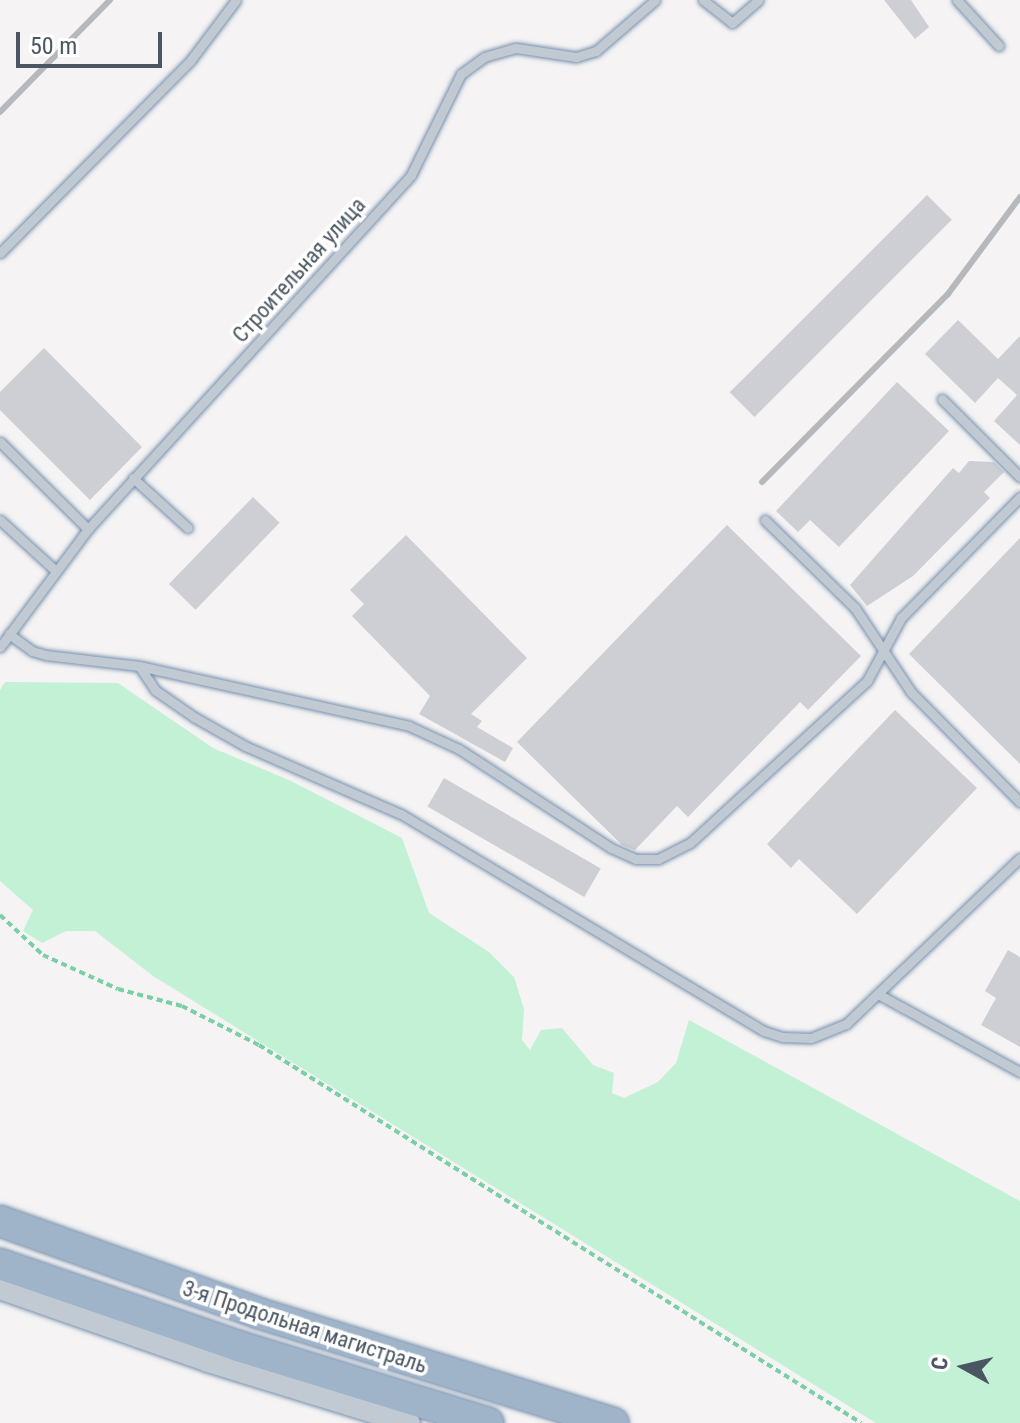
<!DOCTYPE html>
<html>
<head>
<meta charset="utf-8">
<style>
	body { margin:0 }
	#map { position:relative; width:1020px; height:1423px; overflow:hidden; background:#f5f3f3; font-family:"Roboto Condensed",sans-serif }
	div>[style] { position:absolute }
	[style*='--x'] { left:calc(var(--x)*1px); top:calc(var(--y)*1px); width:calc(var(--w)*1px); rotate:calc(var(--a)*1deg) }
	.green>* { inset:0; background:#c3f1d5 }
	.building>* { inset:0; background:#cdcfd5; transform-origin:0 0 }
	.path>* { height:4px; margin-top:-2px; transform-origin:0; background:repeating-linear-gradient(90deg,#7ad0a6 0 6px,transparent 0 10px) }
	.roads { filter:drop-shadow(0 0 2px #7690ad) drop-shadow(0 0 2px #7690ad) }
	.service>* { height:9px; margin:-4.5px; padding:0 4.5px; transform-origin:4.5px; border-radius:4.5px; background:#c1cad2 }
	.tertiary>* { height:22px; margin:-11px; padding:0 11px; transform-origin:11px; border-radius:11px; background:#c1cad2 }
	.trunk>* { height:30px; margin:-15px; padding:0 15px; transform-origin:15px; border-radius:15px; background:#9fb4c9 }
	.rail>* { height:6px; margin:-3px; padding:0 3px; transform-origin:3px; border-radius:3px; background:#b5b8bd }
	span { translate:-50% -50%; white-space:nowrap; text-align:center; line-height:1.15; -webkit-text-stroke:7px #fff; paint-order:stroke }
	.street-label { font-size:22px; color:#4a5661 }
	.north { position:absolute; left:924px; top:1327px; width:80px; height:80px; -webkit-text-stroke:6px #fff; paint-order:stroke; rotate:278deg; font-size:22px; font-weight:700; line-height:32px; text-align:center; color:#4a5661 }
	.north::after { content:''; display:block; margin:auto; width:28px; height:36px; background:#4a5661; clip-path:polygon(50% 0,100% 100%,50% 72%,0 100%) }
	.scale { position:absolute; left:16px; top:32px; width:146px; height:36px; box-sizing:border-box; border:4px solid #4a5661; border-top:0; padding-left:10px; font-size:24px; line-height:28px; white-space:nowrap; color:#4a5661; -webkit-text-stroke:6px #fff; paint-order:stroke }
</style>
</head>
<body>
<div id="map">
	<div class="green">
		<div style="clip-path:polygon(5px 682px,118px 683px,213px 748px,291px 781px,402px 838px,429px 913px,489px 952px,514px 977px,524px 1009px,522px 1040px,530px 1050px,541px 1030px,562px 1028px,593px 1065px,614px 1073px,612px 1093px,624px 1098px,658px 1082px,676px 1063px,689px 1020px,1020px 1201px,1020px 1423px,876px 1423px,153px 976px,95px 931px,66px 931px,42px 943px,23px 931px,33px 910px,0 881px,0 690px)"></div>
	</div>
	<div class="building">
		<div style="clip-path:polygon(884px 0,911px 0,929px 27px,915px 39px)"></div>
		<div style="left:927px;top:195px;width:35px;height:279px;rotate:45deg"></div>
		<div style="clip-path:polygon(958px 320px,998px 359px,1020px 336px,1020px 445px,994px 421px,1017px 395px,998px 378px,975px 403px,925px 354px)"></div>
		<div style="clip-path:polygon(44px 348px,142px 447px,90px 500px,0 410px,0 392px)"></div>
		<div style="clip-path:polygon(897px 382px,949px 431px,839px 547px,810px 520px,798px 532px,776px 511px)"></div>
		<div style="clip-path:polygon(969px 461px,994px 462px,1004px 472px,984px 492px,990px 498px,913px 576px,867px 606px,850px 585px,953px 468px,959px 473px)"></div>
		<div style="left:253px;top:497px;width:37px;height:121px;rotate:44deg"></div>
		<div style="clip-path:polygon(727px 525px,861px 656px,808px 710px,800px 702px,688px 817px,677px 806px,635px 850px,622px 845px,517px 742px)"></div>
		<div style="clip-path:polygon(406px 535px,527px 658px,471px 714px,482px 721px,477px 727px,513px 748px,505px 762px,419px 714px,430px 696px,352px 616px,364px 604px,350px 590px)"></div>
		<div style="clip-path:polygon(1020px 538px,1020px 764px,909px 654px)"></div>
		<div style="clip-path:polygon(895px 710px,977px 788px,857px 914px,799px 859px,791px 868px,767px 844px)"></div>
		<div style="left:444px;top:778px;width:181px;height:33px;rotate:30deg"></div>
		<div style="clip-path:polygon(1008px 950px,1020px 957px,1020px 1047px,981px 1025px,996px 998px,985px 991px)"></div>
	</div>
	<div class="path">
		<div style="--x:0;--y:915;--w:59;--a:42.9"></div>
		<div style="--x:43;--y:955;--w:82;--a:24.4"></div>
		<div style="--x:118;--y:989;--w:66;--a:14.9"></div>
		<div style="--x:182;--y:1006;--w:86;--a:26.9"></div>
		<div style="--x:259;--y:1045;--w:711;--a:32.12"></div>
	</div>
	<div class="roads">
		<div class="service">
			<div style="--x:703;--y:0;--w:37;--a:38"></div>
			<div style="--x:732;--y:23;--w:35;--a:-41"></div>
			<div style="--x:957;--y:0;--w:62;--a:47.6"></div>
			<div style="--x:0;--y:253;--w:270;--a:-45.3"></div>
			<div style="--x:190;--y:61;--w:76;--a:-53"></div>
			<div style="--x:942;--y:399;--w:110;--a:45"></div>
			<div style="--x:0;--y:442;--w:124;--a:44.7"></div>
			<div style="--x:133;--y:478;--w:74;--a:42.3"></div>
			<div style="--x:0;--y:520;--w:74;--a:42.3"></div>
			<div style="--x:765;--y:520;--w:126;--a:44.4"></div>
			<div style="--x:855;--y:608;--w:101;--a:56.3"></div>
			<div style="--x:911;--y:692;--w:155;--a:45.3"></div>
			<div style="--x:9;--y:634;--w:29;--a:36"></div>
			<div style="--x:32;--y:651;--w:15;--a:16"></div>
			<div style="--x:46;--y:655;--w:94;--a:6.7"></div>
			<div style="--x:139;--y:666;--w:277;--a:12.5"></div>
			<div style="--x:409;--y:726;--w:55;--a:24.7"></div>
			<div style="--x:459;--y:749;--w:181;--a:33.1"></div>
			<div style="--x:611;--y:848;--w:27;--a:24"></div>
			<div style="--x:636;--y:859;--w:22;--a:0"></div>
			<div style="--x:658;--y:859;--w:36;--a:-27"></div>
			<div style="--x:690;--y:843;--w:240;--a:-42.5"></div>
			<div style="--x:867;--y:681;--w:72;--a:-61.6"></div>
			<div style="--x:901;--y:618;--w:170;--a:-45.5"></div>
			<div style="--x:0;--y:647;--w:147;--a:-53.3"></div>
			<div style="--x:88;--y:529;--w:479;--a:-47.6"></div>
			<div style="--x:411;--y:175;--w:113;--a:-63.7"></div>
			<div style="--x:461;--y:74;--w:29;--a:-36"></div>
			<div style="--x:484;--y:57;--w:33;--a:-16"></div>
			<div style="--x:516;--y:48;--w:61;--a:8.5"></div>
			<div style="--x:576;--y:57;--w:21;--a:-17"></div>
			<div style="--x:596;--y:51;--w:78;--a:-40.8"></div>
			<div style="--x:139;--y:666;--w:29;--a:56"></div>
			<div style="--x:155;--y:690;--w:47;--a:34.7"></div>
			<div style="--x:194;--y:717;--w:59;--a:29.6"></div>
			<div style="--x:245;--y:746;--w:170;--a:23.6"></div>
			<div style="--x:401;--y:814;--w:423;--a:30.9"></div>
			<div style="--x:764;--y:1031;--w:20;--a:18"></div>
			<div style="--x:783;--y:1037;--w:28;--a:2"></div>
			<div style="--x:811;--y:1038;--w:38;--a:-22"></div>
			<div style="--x:846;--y:1024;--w:240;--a:-43.7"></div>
			<div style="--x:878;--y:994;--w:162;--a:28.8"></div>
		</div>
		<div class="tertiary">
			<div style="--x:0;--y:1288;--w:220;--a:19.3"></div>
			<div style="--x:208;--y:1361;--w:210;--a:17.1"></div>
		</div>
		<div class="trunk">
			<div style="--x:0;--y:1221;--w:274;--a:19.6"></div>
			<div style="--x:258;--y:1313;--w:372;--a:17.2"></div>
			<div style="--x:0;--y:1264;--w:252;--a:19"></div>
			<div style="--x:238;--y:1346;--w:262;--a:17.1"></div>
		</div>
	</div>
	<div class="rail">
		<div style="--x:0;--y:112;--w:157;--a:-45.5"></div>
		<div style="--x:762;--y:482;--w:264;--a:-45.3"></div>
		<div style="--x:948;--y:294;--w:121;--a:-53.4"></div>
	</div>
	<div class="street-label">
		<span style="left:299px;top:270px;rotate:-48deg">Строительная улица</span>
		<span style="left:305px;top:1327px;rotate:18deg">3-я Продольная магистраль</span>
	</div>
	<div class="north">С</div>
	<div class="scale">50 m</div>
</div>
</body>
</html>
